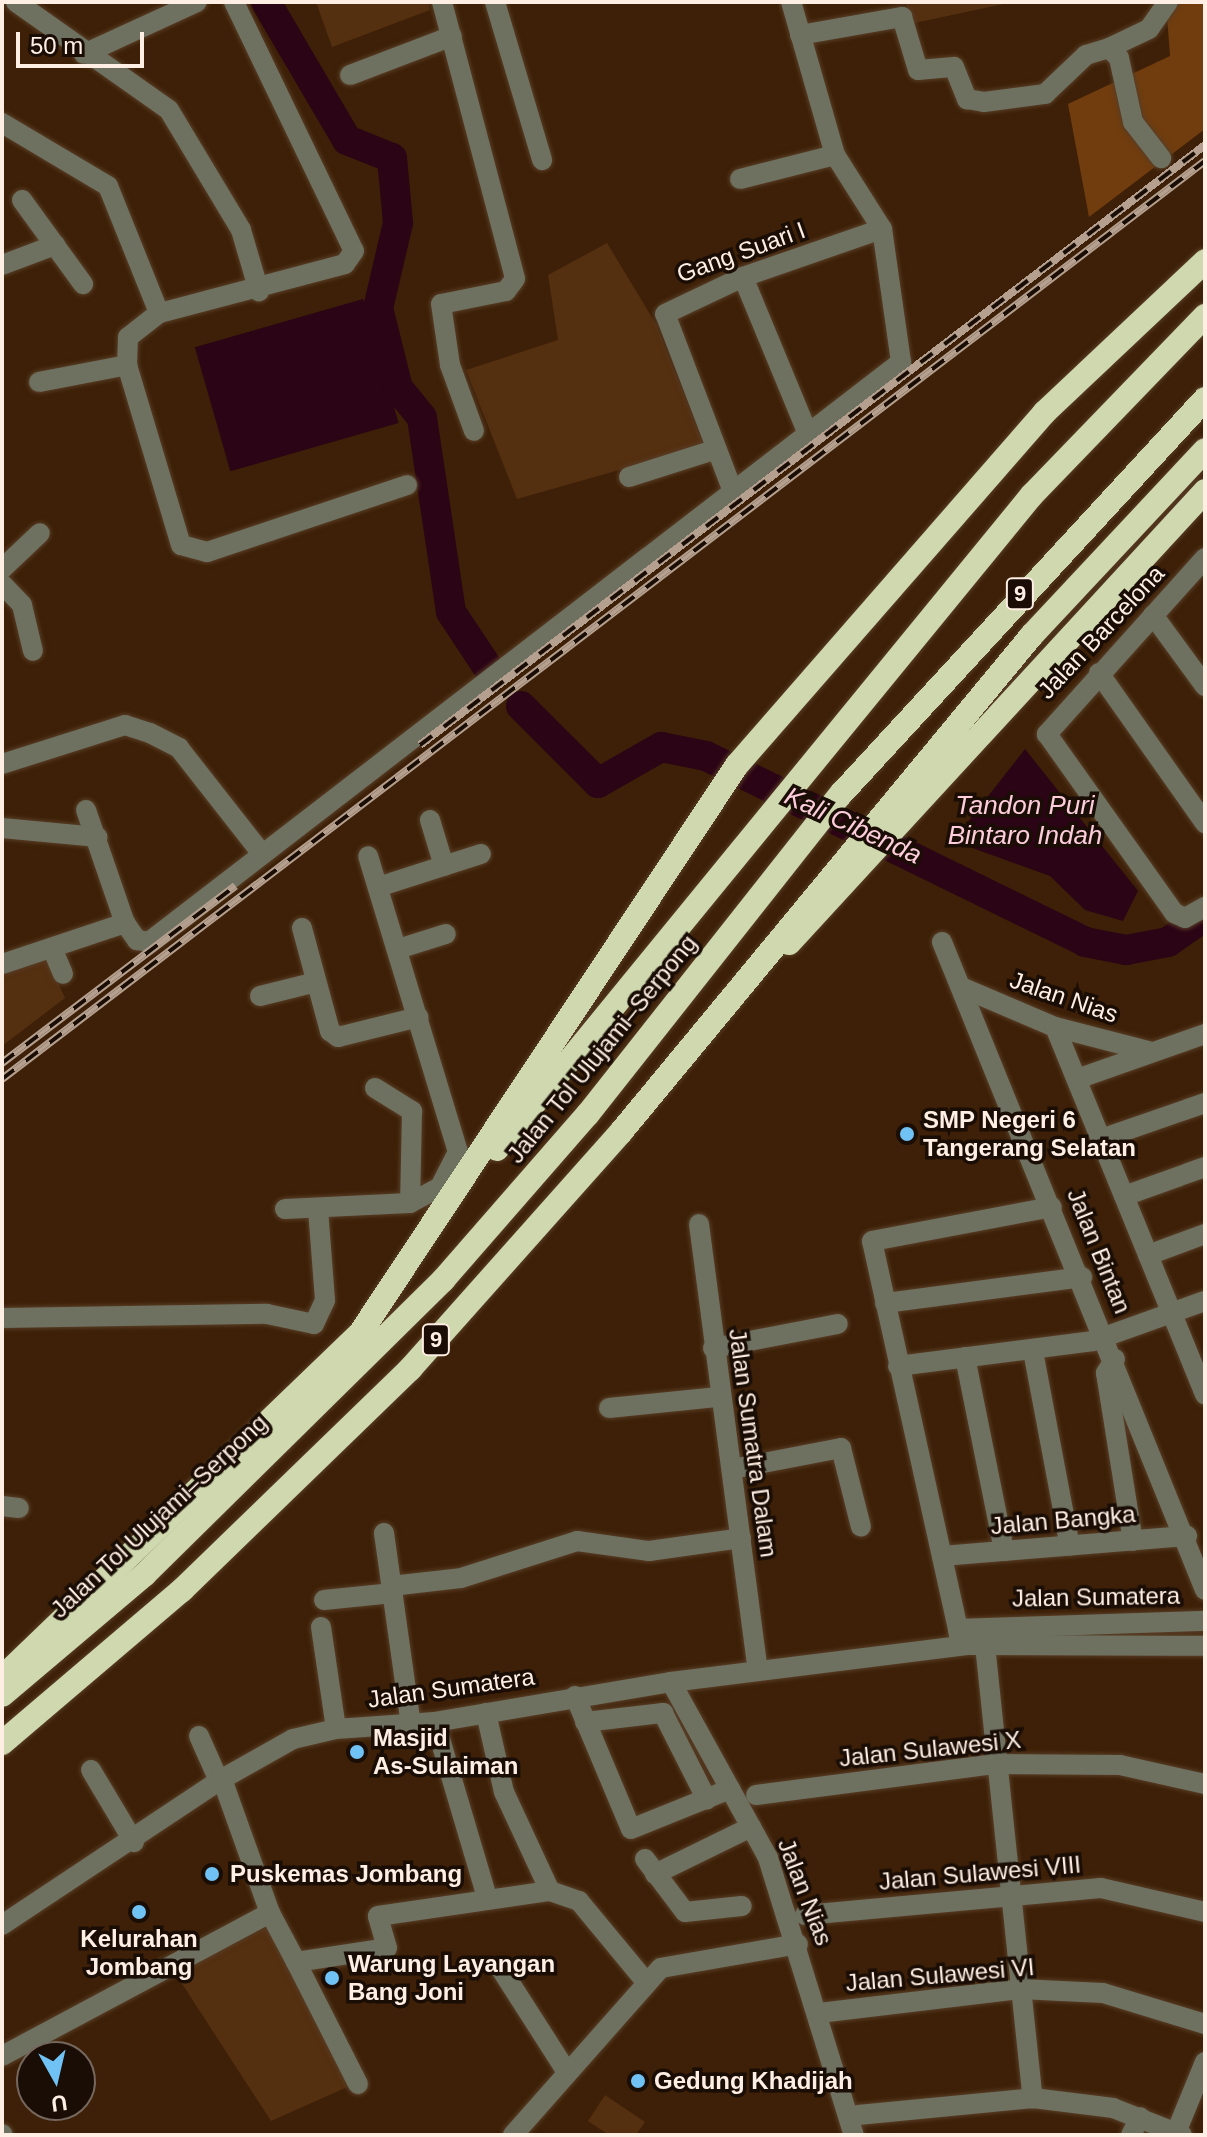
<!DOCTYPE html>
<html>
<head>
<meta charset="utf-8">
<style>
	body { margin:0 }
	#map { position:relative; width:1207px; height:2137px; overflow:hidden; background:#3d2007; font-family:Helvetica,sans-serif }
	div>[style] { position:absolute }
	[style*='--x'] { left:calc(var(--x)*1px); top:calc(var(--y)*1px); width:calc(var(--w)*1px); rotate:calc(var(--a)*1deg) }
	.green>* { inset:0; background:#542f10 }
	.forest>* { inset:0; background:#713d0e }
	.water>* { inset:0; background:#2b0415; transform-origin:0 0 }
	.river>* { height:30px; margin:-15px; padding:0 15px; transform-origin:15px; border-radius:15px; background:#2b0415 }
	.roads { filter:drop-shadow(0 0 2px #583d26) drop-shadow(0 0 2px #583d26) }
	.minor>* { height:20px; margin:-10px; padding:0 10px; transform-origin:10px; border-radius:10px; background:#6e7160 }
	.highway>* { height:24px; margin:-12px; padding:0 12px; transform-origin:12px; border-radius:12px; background:#cfd8ae }
	.rail>* { height:8px; margin-top:-4px; transform-origin:0; background:repeating-linear-gradient(90deg,#1a0d05 0 15px,#b5a090 0 30px); box-sizing:border-box; border-block:2px solid #b5a090 }
	.dots>* { width:22px; height:22px; translate:-50% -50%; box-sizing:border-box; border:4px solid #1a0d05; border-radius:50% }
	span { translate:-50% -50%; white-space:nowrap; text-align:center; line-height:1.15; -webkit-text-stroke:7px #1a0d05; paint-order:stroke }
	.shield-label span { padding:2px 6px; background:#1a0d05; border:2px solid; border-radius:6px; -webkit-text-stroke-width:0 }
	.shield-label { font-size:22px; color:#feeee3; font-weight:700 }
	.street-label { font-size:24px; color:#feeee3 }
	.poi-label { font-size:24px; color:#feeee3; font-weight:700 }
	.left { translate:0 -50%; text-align:left }
	.water-label { font-size:26px; color:#fdcddc; font-style:italic }
	.frame { position:absolute; inset:0; border:4px solid #feeee3; pointer-events:none }
	.north { position:absolute; left:16px; top:2041px; width:80px; height:80px; box-sizing:border-box; background:#1a0d05; border:2px solid #75675e; border-radius:50%; rotate:172deg; font-size:22px; font-weight:700; line-height:32px; text-align:center; color:#feeee3 }
	.north::after { content:''; display:block; margin:auto; width:28px; height:36px; background:#70c2f4; clip-path:polygon(50% 0,100% 100%,50% 72%,0 100%) }
	.scale { position:absolute; left:16px; top:32px; width:128px; height:36px; box-sizing:border-box; border:4px solid #feeee3; border-top:0; padding-left:10px; font-size:24px; line-height:28px; white-space:nowrap; color:#feeee3; -webkit-text-stroke:6px #1a0d05; paint-order:stroke }
</style>
</head>
<body>
<div id="map">
	<div class="green">
		<div style="clip-path:polygon(316px 2px,428px 2px,430px 10px,332px 47px)"></div>
		<div style="clip-path:polygon(906px 2px,1013px 2px,910px 24px)"></div>
		<div style="clip-path:polygon(607px 243px,656px 324px,704px 446px,517px 499px,466px 370px,558px 340px,548px 275px)"></div>
		<div style="clip-path:polygon(45px 953px,65px 998px,2px 1046px,2px 969px)"></div>
		<div style="clip-path:polygon(270px 1926px,352px 2085px,271px 2121px,175px 1973px)"></div>
		<div style="clip-path:polygon(605px 2095px,645px 2122px,636px 2135px,609px 2135px,588px 2121px)"></div>
	</div>
	<div class="forest">
		<div style="clip-path:polygon(1166px 2px,1205px 2px,1205px 129px,1089px 217px,1068px 104px,1170px 56px)"></div>
	</div>
	<div class="water">
		<div style="left:363px;top:299px;width:129px;height:175px;rotate:74deg"></div>
		<div style="clip-path:polygon(1025px 749px,1138px 891px,1123px 921px,1085px 910px,1050px 876px,953px 841px)"></div>
	</div>
	<div class="river">
		<div style="--x:266;--y:2;--w:160;--a:59.6"></div>
		<div style="--x:347;--y:140;--w:48;--a:21.8"></div>
		<div style="--x:392;--y:158;--w:65;--a:84.7"></div>
		<div style="--x:398;--y:223;--w:87;--a:103.2"></div>
		<div style="--x:378;--y:308;--w:82;--a:76"></div>
		<div style="--x:398;--y:388;--w:38;--a:51"></div>
		<div style="--x:422;--y:418;--w:196;--a:81.5"></div>
		<div style="--x:451;--y:612;--w:67;--a:56.5"></div>
		<div style="--x:521;--y:706;--w:109;--a:45"></div>
		<div style="--x:598;--y:783;--w:73;--a:-29.7"></div>
		<div style="--x:661;--y:747;--w:46;--a:11.3"></div>
		<div style="--x:706;--y:756;--w:422;--a:26.1"></div>
		<div style="--x:1085;--y:942;--w:42;--a:11"></div>
		<div style="--x:1126;--y:950;--w:43;--a:-10.8"></div>
		<div style="--x:1168;--y:942;--w:45;--a:-35.1"></div>
	</div>
	<div class="roads">
		<div class="minor">
			<div style="--x:16;--y:2;--w:187;--a:35.2"></div>
			<div style="--x:169;--y:110;--w:140;--a:59"></div>
			<div style="--x:241;--y:230;--w:64;--a:73.6"></div>
			<div style="--x:234;--y:2;--w:276;--a:64.3"></div>
			<div style="--x:354;--y:251;--w:16;--a:125"></div>
			<div style="--x:345;--y:264;--w:192;--a:165.2"></div>
			<div style="--x:159;--y:313;--w:39;--a:142"></div>
			<div style="--x:128;--y:337;--w:28;--a:92"></div>
			<div style="--x:127;--y:365;--w:188;--a:73.3"></div>
			<div style="--x:181;--y:545;--w:27;--a:15"></div>
			<div style="--x:207;--y:552;--w:211;--a:-18.5"></div>
			<div style="--x:442;--y:2;--w:286;--a:75.2"></div>
			<div style="--x:515;--y:279;--w:15;--a:127"></div>
			<div style="--x:506;--y:291;--w:66;--a:168.7"></div>
			<div style="--x:441;--y:304;--w:62;--a:81.6"></div>
			<div style="--x:450;--y:365;--w:70;--a:70"></div>
			<div style="--x:495;--y:2;--w:165;--a:73.4"></div>
			<div style="--x:800;--y:35;--w:104;--a:-10"></div>
			<div style="--x:902;--y:17;--w:55;--a:73.2"></div>
			<div style="--x:918;--y:70;--w:36;--a:-5"></div>
			<div style="--x:954;--y:67;--w:35;--a:68"></div>
			<div style="--x:967;--y:99;--w:17;--a:10"></div>
			<div style="--x:984;--y:102;--w:62;--a:-7.5"></div>
			<div style="--x:1045;--y:94;--w:57;--a:-43.6"></div>
			<div style="--x:1086;--y:55;--w:24;--a:-17"></div>
			<div style="--x:1109;--y:48;--w:14;--a:45"></div>
			<div style="--x:1119;--y:58;--w:66;--a:77.7"></div>
			<div style="--x:1133;--y:122;--w:46;--a:52.1"></div>
			<div style="--x:1109;--y:48;--w:44;--a:-25.4"></div>
			<div style="--x:1149;--y:29;--w:33;--a:-55"></div>
			<div style="--x:84;--y:54;--w:124;--a:-24.7"></div>
			<div style="--x:350;--y:75;--w:109;--a:-20.9"></div>
			<div style="--x:2;--y:123;--w:123;--a:30.7"></div>
			<div style="--x:108;--y:186;--w:137;--a:68.1"></div>
			<div style="--x:740;--y:179;--w:98;--a:-14.2"></div>
			<div style="--x:22;--y:200;--w:104;--a:54"></div>
			<div style="--x:2;--y:265;--w:57;--a:-20.7"></div>
			<div style="--x:743;--y:277;--w:170;--a:67.5"></div>
			<div style="--x:39;--y:382;--w:90;--a:-10.9"></div>
			<div style="--x:629;--y:477;--w:89;--a:-17.6"></div>
			<div style="--x:732;--y:489;--w:187;--a:-110.9"></div>
			<div style="--x:665;--y:314;--w:86;--a:-25.4"></div>
			<div style="--x:743;--y:277;--w:147;--a:-19.1"></div>
			<div style="--x:1205;--y:558;--w:237;--a:131.9"></div>
			<div style="--x:1047;--y:734;--w:219;--a:54.6"></div>
			<div style="--x:1174;--y:913;--w:12;--a:24"></div>
			<div style="--x:1185;--y:918;--w:23;--a:-29"></div>
			<div style="--x:2;--y:569;--w:52;--a:-43.5"></div>
			<div style="--x:2;--y:584;--w:29;--a:46"></div>
			<div style="--x:22;--y:605;--w:47;--a:76.6"></div>
			<div style="--x:1153;--y:615;--w:88;--a:53.8"></div>
			<div style="--x:1099;--y:673;--w:184;--a:54.8"></div>
			<div style="--x:2;--y:764;--w:129;--a:-17.6"></div>
			<div style="--x:125;--y:725;--w:26;--a:18"></div>
			<div style="--x:150;--y:733;--w:33;--a:27"></div>
			<div style="--x:179;--y:748;--w:135;--a:51.9"></div>
			<div style="--x:86;--y:810;--w:120;--a:71"></div>
			<div style="--x:125;--y:923;--w:21;--a:55"></div>
			<div style="--x:137;--y:940;--w:12;--a:9"></div>
			<div style="--x:149;--y:942;--w:950;--a:-37.64"></div>
			<div style="--x:901;--y:362;--w:134;--a:-98.1"></div>
			<div style="--x:882;--y:229;--w:88;--a:-122.4"></div>
			<div style="--x:835;--y:155;--w:159;--a:-106"></div>
			<div style="--x:430;--y:820;--w:48;--a:73.1"></div>
			<div style="--x:2;--y:828;--w:96;--a:5.4"></div>
			<div style="--x:378;--y:887;--w:108;--a:-17.8"></div>
			<div style="--x:302;--y:928;--w:107;--a:74.8"></div>
			<div style="--x:330;--y:1031;--w:10;--a:37"></div>
			<div style="--x:338;--y:1037;--w:83;--a:-13.9"></div>
			<div style="--x:942;--y:942;--w:699;--a:67.91"></div>
			<div style="--x:52;--y:948;--w:28;--a:67"></div>
			<div style="--x:398;--y:949;--w:50;--a:-17.4"></div>
			<div style="--x:2;--y:964;--w:130;--a:-18.4"></div>
			<div style="--x:961;--y:987;--w:102;--a:23.1"></div>
			<div style="--x:1055;--y:1027;--w:100;--a:14.5"></div>
			<div style="--x:260;--y:996;--w:58;--a:-14"></div>
			<div style="--x:1055;--y:1027;--w:397;--a:67.8"></div>
			<div style="--x:1077;--y:1079;--w:136;--a:-19.4"></div>
			<div style="--x:375;--y:1088;--w:44;--a:31.9"></div>
			<div style="--x:412;--y:1111;--w:92;--a:91.2"></div>
			<div style="--x:1101;--y:1139;--w:110;--a:-19.1"></div>
			<div style="--x:1124;--y:1196;--w:86;--a:-19.7"></div>
			<div style="--x:285;--y:1209;--w:125;--a:-2.7"></div>
			<div style="--x:410;--y:1203;--w:34;--a:-28"></div>
			<div style="--x:440;--y:1187;--w:39;--a:-63"></div>
			<div style="--x:458;--y:1152;--w:309;--a:-106.9"></div>
			<div style="--x:699;--y:1224;--w:450;--a:82.5"></div>
			<div style="--x:1148;--y:1255;--w:61;--a:-20.2"></div>
			<div style="--x:885;--y:1303;--w:199;--a:-7.5"></div>
			<div style="--x:2;--y:1318;--w:265;--a:-0.9"></div>
			<div style="--x:267;--y:1314;--w:48;--a:12"></div>
			<div style="--x:314;--y:1324;--w:26;--a:-65"></div>
			<div style="--x:325;--y:1300;--w:91;--a:-94.4"></div>
			<div style="--x:713;--y:1348;--w:127;--a:-10.9"></div>
			<div style="--x:1033;--y:1351;--w:198;--a:79.3"></div>
			<div style="--x:965;--y:1357;--w:198;--a:78.6"></div>
			<div style="--x:1115;--y:1359;--w:17;--a:123"></div>
			<div style="--x:1106;--y:1373;--w:170;--a:80.9"></div>
			<div style="--x:898;--y:1366;--w:197;--a:-7.3"></div>
			<div style="--x:1093;--y:1341;--w:119;--a:-19.7"></div>
			<div style="--x:609;--y:1408;--w:110;--a:-5.8"></div>
			<div style="--x:732;--y:1469;--w:111;--a:-10.9"></div>
			<div style="--x:841;--y:1448;--w:81;--a:75.8"></div>
			<div style="--x:2;--y:1506;--w:17;--a:7"></div>
			<div style="--x:384;--y:1533;--w:193;--a:82"></div>
			<div style="--x:942;--y:1556;--w:246;--a:-4.7"></div>
			<div style="--x:391;--y:1586;--w:70;--a:-6.5"></div>
			<div style="--x:461;--y:1578;--w:122;--a:-17.7"></div>
			<div style="--x:577;--y:1541;--w:73;--a:7.9"></div>
			<div style="--x:649;--y:1551;--w:93;--a:-8"></div>
			<div style="--x:324;--y:1600;--w:69;--a:-5.8"></div>
			<div style="--x:321;--y:1627;--w:103;--a:81.6"></div>
			<div style="--x:958;--y:1629;--w:397;--a:-102.5"></div>
			<div style="--x:872;--y:1241;--w:183;--a:-10.7"></div>
			<div style="--x:960;--y:1642;--w:13;--a:-99"></div>
			<div style="--x:958;--y:1629;--w:247;--a:-1.9"></div>
			<div style="--x:985;--y:1645;--w:456;--a:84"></div>
			<div style="--x:671;--y:1682;--w:201;--a:61.1"></div>
			<div style="--x:768;--y:1858;--w:290;--a:72.8"></div>
			<div style="--x:575;--y:1696;--w:144;--a:67.2"></div>
			<div style="--x:631;--y:1829;--w:107;--a:-22"></div>
			<div style="--x:486;--y:1713;--w:81;--a:77.2"></div>
			<div style="--x:504;--y:1792;--w:109;--a:65.1"></div>
			<div style="--x:435;--y:1722;--w:183;--a:73.5"></div>
			<div style="--x:585;--y:1722;--w:79;--a:-6.6"></div>
			<div style="--x:663;--y:1713;--w:97;--a:63.2"></div>
			<div style="--x:199;--y:1736;--w:49;--a:66"></div>
			<div style="--x:91;--y:1770;--w:84;--a:59.2"></div>
			<div style="--x:222;--y:1779;--w:142;--a:70.3"></div>
			<div style="--x:270;--y:1913;--w:55;--a:62"></div>
			<div style="--x:296;--y:1962;--w:92;--a:-8.7"></div>
			<div style="--x:387;--y:1948;--w:33;--a:-106"></div>
			<div style="--x:378;--y:1916;--w:174;--a:-8.3"></div>
			<div style="--x:550;--y:1891;--w:31;--a:19"></div>
			<div style="--x:579;--y:1901;--w:105;--a:50.4"></div>
			<div style="--x:756;--y:1795;--w:240;--a:-7.4"></div>
			<div style="--x:994;--y:1764;--w:126;--a:0.5"></div>
			<div style="--x:1120;--y:1765;--w:87;--a:12.6"></div>
			<div style="--x:645;--y:1859;--w:66;--a:53"></div>
			<div style="--x:685;--y:1912;--w:57;--a:-6"></div>
			<div style="--x:655;--y:1874;--w:107;--a:-26.1"></div>
			<div style="--x:805;--y:1915;--w:297;--a:-5.2"></div>
			<div style="--x:1101;--y:1888;--w:107;--a:13"></div>
			<div style="--x:2;--y:1925;--w:264;--a:-33.6"></div>
			<div style="--x:222;--y:1779;--w:81;--a:-29.4"></div>
			<div style="--x:293;--y:1739;--w:44;--a:-13.1"></div>
			<div style="--x:336;--y:1729;--w:99;--a:-4"></div>
			<div style="--x:435;--y:1722;--w:239;--a:-9.6"></div>
			<div style="--x:671;--y:1682;--w:300;--a:-7.1"></div>
			<div style="--x:969;--y:1645;--w:236;--a:0.2"></div>
			<div style="--x:296;--y:1962;--w:137;--a:63.1"></div>
			<div style="--x:501;--y:1969;--w:119;--a:57.4"></div>
			<div style="--x:819;--y:2013;--w:202;--a:-6.8"></div>
			<div style="--x:1020;--y:1989;--w:83;--a:2.8"></div>
			<div style="--x:1103;--y:1993;--w:107;--a:16.9"></div>
			<div style="--x:2;--y:2056;--w:304;--a:-28.1"></div>
			<div style="--x:858;--y:2115;--w:176;--a:-5.5"></div>
			<div style="--x:1033;--y:2098;--w:81;--a:7.1"></div>
			<div style="--x:1113;--y:2108;--w:74;--a:21.4"></div>
			<div style="--x:2;--y:2134;--w:1;--a:45"></div>
			<div style="--x:513;--y:2135;--w:223;--a:-48.5"></div>
			<div style="--x:661;--y:1968;--w:139;--a:-9.9"></div>
			<div style="--x:1131;--y:2135;--w:20;--a:-63"></div>
			<div style="--x:1175;--y:2135;--w:79;--a:-67.7"></div>
		</div>
		<div class="highway">
			<div style="--x:789;--y:943;--w:614;--a:-47.37"></div>
			<div style="--x:497;--y:1149;--w:845;--a:-50.72"></div>
			<div style="--x:1032;--y:495;--w:249;--a:-46"></div>
			<div style="--x:2;--y:1678;--w:495;--a:-43.9"></div>
			<div style="--x:359;--y:1335;--w:684;--a:-56.45"></div>
			<div style="--x:737;--y:765;--w:468;--a:-48.9"></div>
			<div style="--x:1045;--y:412;--w:220;--a:-43.3"></div>
			<div style="--x:2;--y:1695;--w:187;--a:-40.2"></div>
			<div style="--x:145;--y:1574;--w:419;--a:-44.6"></div>
			<div style="--x:443;--y:1280;--w:220;--a:-48.9"></div>
			<div style="--x:588;--y:1114;--w:408;--a:-51.7"></div>
			<div style="--x:841;--y:794;--w:537;--a:-47.34"></div>
			<div style="--x:2;--y:1743;--w:236;--a:-40.4"></div>
			<div style="--x:182;--y:1590;--w:318;--a:-44.1"></div>
			<div style="--x:410;--y:1369;--w:317;--a:-48.3"></div>
			<div style="--x:621;--y:1132;--w:645;--a:-50.41"></div>
			<div style="--x:1032;--y:635;--w:253;--a:-46.9"></div>
		</div>
	</div>
	<div class="rail">
		<div style="--x:420;--y:745;--w:988;--a:-37.39"></div>
		<div style="--x:2;--y:1063;--w:293;--a:-37.2"></div>
		<div style="--x:2;--y:1079;--w:1513;--a:-37.35"></div>
	</div>
	<div class="dots">
		<div style="left:907px;top:1134px;background:#70c2f4"></div>
		<div style="left:357px;top:1752px;background:#70c2f4"></div>
		<div style="left:212px;top:1874px;background:#70c2f4"></div>
		<div style="left:139px;top:1912px;background:#70c2f4"></div>
		<div style="left:332px;top:1978px;background:#70c2f4"></div>
		<div style="left:638px;top:2081px;background:#70c2f4"></div>
	</div>
	<div class="shield-label">
		<span style="left:1020px;top:594px">9</span>
		<span style="left:436px;top:1340px">9</span>
	</div>
	<div class="street-label">
		<span style="left:741px;top:252px;rotate:-20deg">Gang Suari I</span>
		<span style="left:1101px;top:632px;rotate:-47deg">Jalan Barcelona</span>
		<span style="left:1064px;top:997px;rotate:19deg">Jalan Nias</span>
		<span style="left:602px;top:1049px;rotate:-51deg">Jalan Tol Ulujami–Serpong</span>
		<span style="left:1099px;top:1251px;rotate:68deg">Jalan Bintan</span>
		<span style="left:753px;top:1443px;rotate:82deg">Jalan Sumatra Dalam</span>
		<span style="left:159px;top:1516px;rotate:-43deg">Jalan Tol Ulujami–Serpong</span>
		<span style="left:1063px;top:1520px;rotate:-5deg">Jalan Bangka</span>
		<span style="left:1096px;top:1597px;rotate:-1deg">Jalan Sumatera</span>
		<span style="left:451px;top:1688px;rotate:-8deg">Jalan Sumatera</span>
		<span style="left:930px;top:1749px;rotate:-6deg">Jalan Sulawesi X</span>
		<span style="left:980px;top:1873px;rotate:-5deg">Jalan Sulawesi VIII</span>
		<span style="left:805px;top:1892px;rotate:69deg">Jalan Nias</span>
		<span style="left:940px;top:1975px;rotate:-5deg">Jalan Sulawesi VI</span>
	</div>
	<div class="poi-label">
		<span class="left" style="left:923px;top:1134px">SMP Negeri 6<br>Tangerang Selatan</span>
		<span class="left" style="left:373px;top:1752px">Masjid<br>As-Sulaiman</span>
		<span class="left" style="left:230px;top:1874px">Puskemas Jombang</span>
		<span style="left:139px;top:1953px">Kelurahan<br>Jombang</span>
		<span class="left" style="left:348px;top:1978px">Warung Layangan<br>Bang Joni</span>
		<span class="left" style="left:654px;top:2081px">Gedung Khadijah</span>
	</div>
	<div class="water-label">
		<span style="left:1025px;top:821px">Tandon Puri<br>Bintaro Indah</span>
		<span style="left:853px;top:826px;rotate:25deg">Kali Cibenda</span>
	</div>
	<div class="frame"></div>
	<div class="north">U</div>
	<div class="scale">50 m</div>
</div>
</body>
</html>
